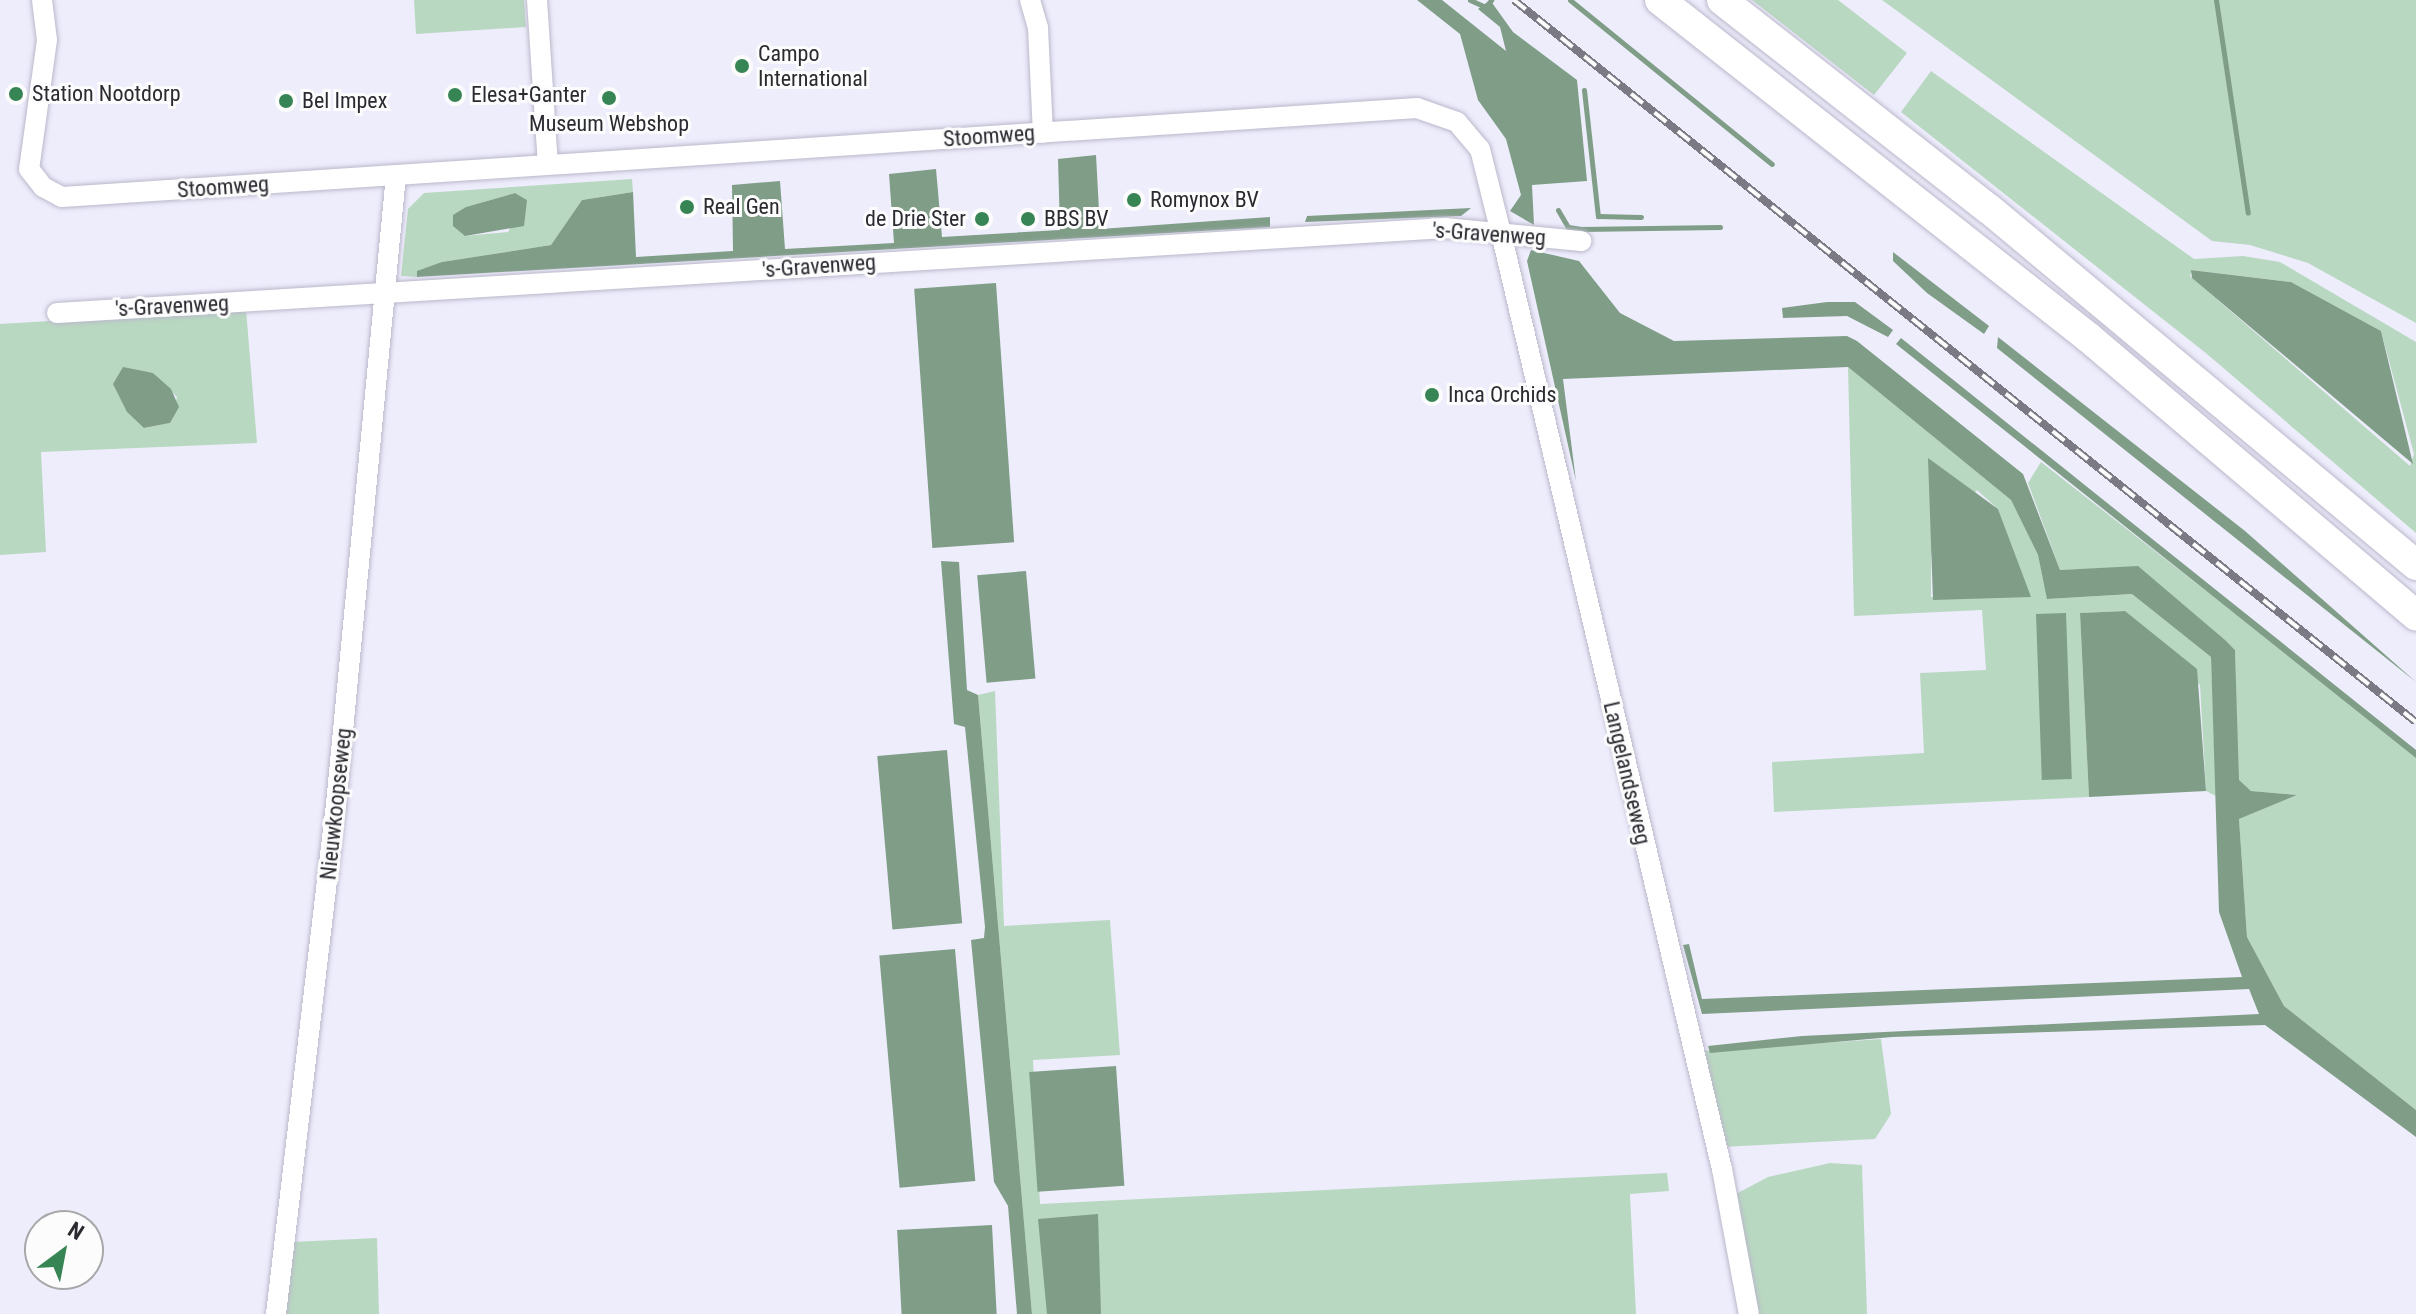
<!DOCTYPE html>
<html>
<head>
<meta charset="utf-8">
<style>
	body { margin:0 }
	#map { position:relative; width:2416px; height:1314px; overflow:hidden; background:#eeedfc; font-family:"Roboto Condensed",sans-serif }
	div>[style] { position:absolute }
	[style*='--x'] { left:calc(var(--x)*1px); top:calc(var(--y)*1px); width:calc(var(--w)*1px); rotate:calc(var(--a)*1deg) }
	.green>* { inset:0; background:#b9d8c1 }
	.water>* { inset:0; background:#7f9d87; transform-origin:0 0 }
	.stream>* { height:5px; margin:-2.5px; padding:0 2.5px; transform-origin:2.5px; border-radius:2.5px; background:#7f9d87 }
	.roads { filter:drop-shadow(0 0 2px #bab8cb) drop-shadow(0 0 2px #bab8cb) }
	.minor>* { height:20px; margin:-10px; padding:0 10px; transform-origin:10px; border-radius:10px; background:#fff }
	.highway>* { height:30px; margin:-15px; padding:0 15px; transform-origin:15px; border-radius:15px; background:#fff }
	.rail>* { height:8px; margin-top:-4px; transform-origin:0; background:repeating-linear-gradient(90deg,#fcfcfc 0 15px,#7b7a84 0 30px); box-sizing:border-box; border-block:2px solid #7b7a84 }
	.dots>* { width:22px; height:22px; translate:-50% -50%; box-sizing:border-box; border:4px solid #fcfcfc; border-radius:50% }
	span { translate:-50% -50%; white-space:nowrap; text-align:center; line-height:1.15; -webkit-text-stroke:6px #fcfcfc; paint-order:stroke }
	.poi-label { font-size:22px; color:#2b2a31 }
	.left { translate:0 -50%; text-align:left }
	.right { translate:-100% -50%; text-align:right }
	.street-label { font-size:22px; color:#2b2a31 }
	.north { position:absolute; left:24px; top:1210px; width:80px; height:80px; box-sizing:border-box; background:#fcfcfc; border:2px solid #a8a8ab; border-radius:50%; rotate:32deg; font-size:22px; font-weight:700; line-height:32px; text-align:center; color:#2b2a31 }
	.north::after { content:''; display:block; margin:auto; width:28px; height:36px; background:#378454; clip-path:polygon(50% 0,100% 100%,50% 72%,0 100%) }
</style>
</head>
<body>
<div id="map">
	<div class="green">
		<div style="clip-path:polygon(414px 0,524px 0,526px 27px,416px 34px)"></div>
		<div style="clip-path:polygon(1752px 0,1838px 0,1907px 53px,1874px 95px)"></div>
		<div style="clip-path:polygon(1882px 0,2416px 0,2416px 323px,2308px 263px,2250px 245px,2212px 241px)"></div>
		<div style="clip-path:polygon(evenodd,1931px 71px,2194px 259px,2243px 256px,2280px 262px,2416px 342px,2416px 533px,2207px 354px,1901px 112px,1931px 71px,2192px 270px,2291px 282px,2381px 331px,2414px 454px,2410px 466px,2190px 276px,2192px 270px)"></div>
		<div style="clip-path:polygon(evenodd,632px 179px,633px 192px,582px 200px,551px 245px,442px 262px,417px 277px,401px 276px,408px 209px,424px 193px,632px 179px,515px 193px,527px 200px,508px 232px,465px 236px,466px 207px,515px 193px)"></div>
		<div style="clip-path:polygon(evenodd,246px 309px,257px 443px,41px 452px,46px 552px,0 555px,0 324px,246px 309px,131px 370px,153px 373px,177px 397px,170px 423px,145px 428px,127px 412px,131px 370px)"></div>
		<div style="clip-path:polygon(evenodd,1848px 367px,2011px 500px,2038px 555px,2048px 599px,2132px 594px,2211px 657px,2216px 796px,2206px 791px,2200px 685px,2123px 611px,2080px 613px,2089px 797px,1774px 812px,1772px 762px,1924px 753px,1920px 673px,1986px 670px,1982px 610px,1854px 616px,1848px 367px,1977px 490px,1998px 509px,2030px 597px,1931px 597px,1931px 555px,1977px 490px)"></div>
		<div style="clip-path:polygon(2041px 462px,2416px 755px,2416px 1110px,2284px 1006px,2247px 937px,2239px 819px,2297px 795px,2251px 791px,2238px 780px,2235px 650px,2138px 567px,2060px 570px,2028px 483px)"></div>
		<div style="clip-path:polygon(995px 691px,1004px 926px,1110px 920px,1120px 1055px,1033px 1060px,1040px 1204px,1667px 1173px,1669px 1191px,1630px 1194px,1636px 1314px,1032px 1314px,978px 695px)"></div>
		<div style="clip-path:polygon(1881px 1039px,1891px 1114px,1875px 1139px,1723px 1147px,1702px 1051px)"></div>
		<div style="clip-path:polygon(1830px 1163px,1862px 1165px,1867px 1314px,1759px 1314px,1734px 1195px,1768px 1177px)"></div>
		<div style="clip-path:polygon(377px 1238px,379px 1314px,283px 1314px,291px 1242px)"></div>
	</div>
	<div class="water">
		<div style="clip-path:polygon(1417px 0,1442px 0,1506px 51px,1500px 27px,1478px 9px,1490px 0,1513px 32px,1577px 80px,1587px 181px,1532px 185px,1534px 225px,1510px 211px,1521px 195px,1506px 139px,1478px 100px,1460px 34px)"></div>
		<div style="clip-path:polygon(1096px 155px,1100px 229px,1270px 217px,1270px 227px,417px 277px,417px 271px,442px 262px,551px 245px,582px 200px,633px 192px,636px 257px,733px 251px,732px 185px,780px 181px,785px 249px,894px 243px,889px 174px,936px 169px,942px 237px,1060px 230px,1058px 159px)"></div>
		<div style="clip-path:polygon(515px 193px,527px 200px,524px 226px,465px 236px,453px 226px,453px 215px,466px 207px)"></div>
		<div style="clip-path:polygon(1471px 208px,1461px 216px,1305px 222px,1307px 216px)"></div>
		<div style="clip-path:polygon(1531px 250px,1579px 261px,1620px 313px,1674px 341px,1847px 336px,1857px 341px,2023px 474px,2060px 570px,2138px 566px,2225px 640px,2235px 650px,2239px 780px,2251px 791px,2297px 795px,2239px 819px,2247px 937px,2284px 1006px,2416px 1110px,2416px 1137px,2265px 1025px,1892px 1037px,1710px 1053px,1708px 1046px,1802px 1036px,2259px 1014px,2249px 989px,1702px 1014px,1683px 945px,1689px 944px,1702px 999px,2242px 977px,2219px 912px,2211px 657px,2132px 594px,2047px 599px,2038px 555px,2011px 500px,1848px 367px,1563px 379px,1576px 481px,1527px 261px)"></div>
		<div style="clip-path:polygon(1893px 252px,1989px 326px,1984px 334px,1927px 293px,1893px 261px)"></div>
		<div style="clip-path:polygon(2191px 270px,2291px 282px,2381px 331px,2413px 464px,2192px 278px)"></div>
		<div style="left:996px;top:283px;width:260px;height:82px;rotate:86deg"></div>
		<div style="clip-path:polygon(1827px 302px,1855px 302px,1893px 330px,1888px 337px,1847px 316px,1783px 318px,1782px 308px)"></div>
		<div style="clip-path:polygon(1998px 337px,2245px 531px,2416px 682px,1997px 348px)"></div>
		<div style="clip-path:polygon(1901px 338px,2416px 750px,2416px 758px,1896px 344px)"></div>
		<div style="clip-path:polygon(123px 367px,153px 373px,171px 389px,179px 407px,170px 423px,144px 428px,127px 412px,113px 384px)"></div>
		<div style="clip-path:polygon(1928px 458px,1998px 509px,2031px 597px,1933px 600px)"></div>
		<div style="clip-path:polygon(941px 561px,959px 562px,967px 690px,978px 695px,1032px 1314px,1017px 1314px,1008px 1206px,994px 1182px,971px 940px,984px 938px,985px 927px,965px 727px,954px 724px)"></div>
		<div style="left:1026px;top:571px;width:108px;height:49px;rotate:85deg"></div>
		<div style="clip-path:polygon(2125px 611px,2197px 669px,2206px 791px,2089px 797px,2080px 613px)"></div>
		<div style="left:2066px;top:613px;width:166px;height:30px;rotate:88deg"></div>
		<div style="left:947px;top:750px;width:174px;height:70px;rotate:85deg"></div>
		<div style="left:955px;top:949px;width:233px;height:76px;rotate:85deg"></div>
		<div style="left:1116px;top:1066px;width:120px;height:87px;rotate:86deg"></div>
		<div style="clip-path:polygon(1098px 1214px,1101px 1314px,1047px 1314px,1038px 1219px)"></div>
		<div style="left:992px;top:1225px;width:89px;height:95px;rotate:87deg"></div>
	</div>
	<div class="stream">
		<div style="--x:1470;--y:0;--w:17;--a:24"></div>
		<div style="--x:1486;--y:7;--w:9;--a:-54"></div>
		<div style="--x:1570;--y:0;--w:260;--a:39.1"></div>
		<div style="--x:2216;--y:0;--w:215;--a:81.5"></div>
		<div style="--x:1584;--y:90;--w:127;--a:83.7"></div>
		<div style="--x:1598;--y:216;--w:43;--a:1.3"></div>
		<div style="--x:1558;--y:210;--w:20;--a:60"></div>
		<div style="--x:1568;--y:227;--w:13;--a:9"></div>
		<div style="--x:1581;--y:229;--w:139;--a:-0.8"></div>
	</div>
	<div class="roads">
		<div class="minor">
			<div style="--x:42;--y:0;--w:40;--a:82.9"></div>
			<div style="--x:47;--y:40;--w:130;--a:97.9"></div>
			<div style="--x:29;--y:169;--w:23;--a:52"></div>
			<div style="--x:43;--y:187;--w:21;--a:28"></div>
			<div style="--x:62;--y:197;--w:1358;--a:-3.76"></div>
			<div style="--x:1417;--y:108;--w:42;--a:19.3"></div>
			<div style="--x:1457;--y:122;--w:35;--a:50"></div>
			<div style="--x:1480;--y:149;--w:87;--a:76"></div>
			<div style="--x:1501;--y:233;--w:962;--a:76.72"></div>
			<div style="--x:1722;--y:1169;--w:147;--a:79.5"></div>
			<div style="--x:537;--y:0;--w:164;--a:86.2"></div>
			<div style="--x:1030;--y:0;--w:29;--a:74"></div>
			<div style="--x:1038;--y:28;--w:105;--a:87.3"></div>
			<div style="--x:57;--y:313;--w:1391;--a:-3.5"></div>
			<div style="--x:1445;--y:228;--w:137;--a:5.5"></div>
			<div style="--x:276;--y:1314;--w:514;--a:-83.29"></div>
			<div style="--x:336;--y:804;--w:632;--a:-84.55"></div>
		</div>
		<div class="highway">
			<div style="--x:1660;--y:0;--w:546;--a:38.23"></div>
			<div style="--x:2089;--y:338;--w:429;--a:40.3"></div>
			<div style="--x:1722;--y:0;--w:339;--a:38.1"></div>
			<div style="--x:1989;--y:209;--w:556;--a:39.82"></div>
		</div>
	</div>
	<div class="rail">
		<div style="--x:1514;--y:0;--w:1155;--a:38.68"></div>
	</div>
	<div class="dots">
		<div style="left:742px;top:66px;background:#378454"></div>
		<div style="left:16px;top:94px;background:#378454"></div>
		<div style="left:455px;top:95px;background:#378454"></div>
		<div style="left:609px;top:98px;background:#378454"></div>
		<div style="left:286px;top:101px;background:#378454"></div>
		<div style="left:1134px;top:200px;background:#378454"></div>
		<div style="left:687px;top:207px;background:#378454"></div>
		<div style="left:982px;top:219px;background:#378454"></div>
		<div style="left:1028px;top:219px;background:#378454"></div>
		<div style="left:1432px;top:395px;background:#378454"></div>
	</div>
	<div class="poi-label">
		<span class="left" style="left:758px;top:66px">Campo<br>International</span>
		<span class="left" style="left:32px;top:94px">Station Nootdorp</span>
		<span class="left" style="left:471px;top:95px">Elesa+Ganter</span>
		<span class="left" style="left:302px;top:101px">Bel Impex</span>
		<span style="left:609px;top:124px">Museum Webshop</span>
		<span class="left" style="left:1150px;top:200px">Romynox BV</span>
		<span class="left" style="left:703px;top:207px">Real Gen</span>
		<span class="right" style="left:966px;top:219px">de Drie Ster</span>
		<span class="left" style="left:1044px;top:219px">BBS BV</span>
		<span class="left" style="left:1448px;top:395px">Inca Orchids</span>
	</div>
	<div class="street-label">
		<span style="left:989px;top:136px;rotate:-4deg">Stoomweg</span>
		<span style="left:223px;top:187px;rotate:-4deg">Stoomweg</span>
		<span style="left:1489px;top:234px;rotate:4deg">'s-Gravenweg</span>
		<span style="left:819px;top:266px;rotate:-4deg">'s-Gravenweg</span>
		<span style="left:172px;top:306px;rotate:-3deg">'s-Gravenweg</span>
		<span style="left:1627px;top:773px;rotate:77deg">Langelandseweg</span>
		<span style="left:336px;top:804px;rotate:-84deg">Nieuwkoopseweg</span>
	</div>
	<div class="north">N</div>
</div>
</body>
</html>
